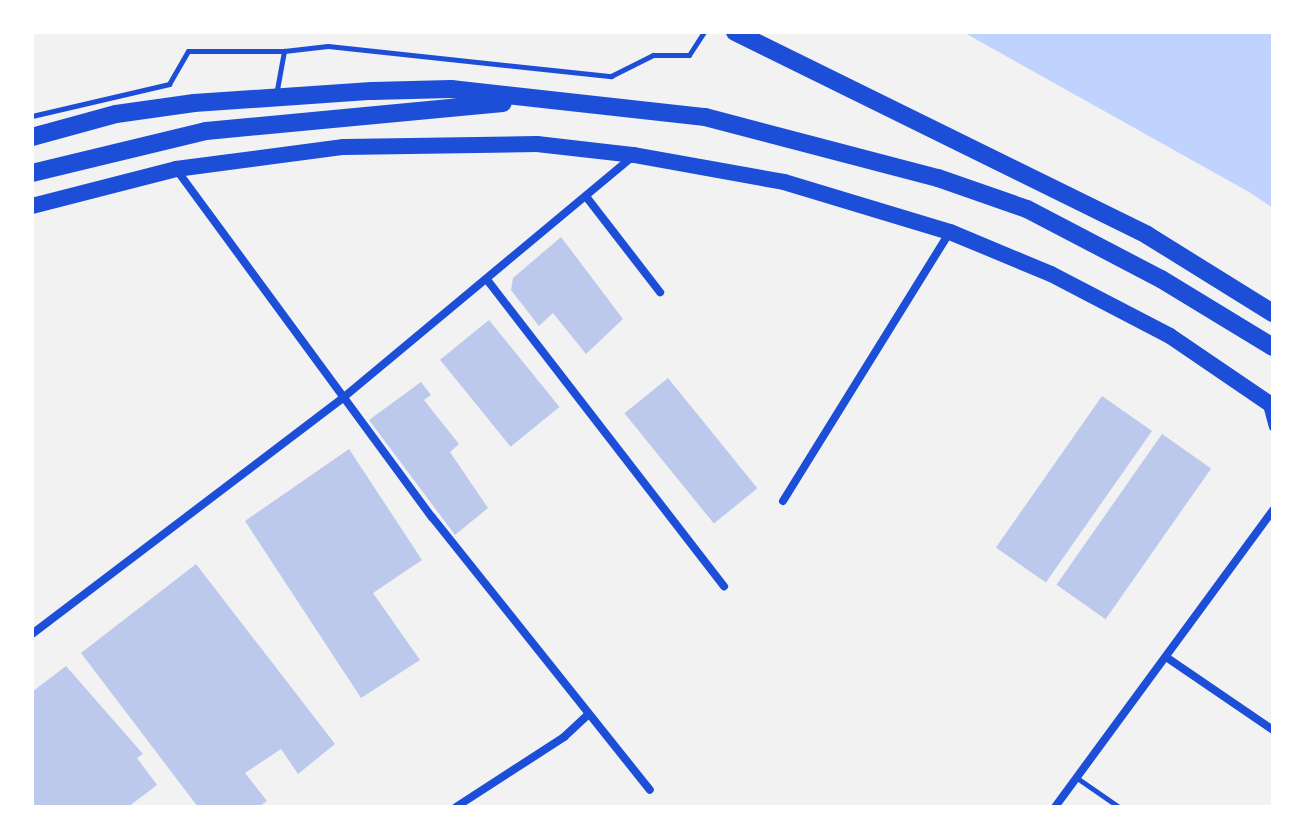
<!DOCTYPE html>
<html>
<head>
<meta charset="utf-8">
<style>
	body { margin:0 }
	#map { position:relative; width:1305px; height:839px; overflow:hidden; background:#f2f2f2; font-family:"Titillium Web",sans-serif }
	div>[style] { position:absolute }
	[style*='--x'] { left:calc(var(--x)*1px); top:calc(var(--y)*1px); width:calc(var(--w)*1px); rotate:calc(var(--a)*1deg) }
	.water>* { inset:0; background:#bfd3fe }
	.building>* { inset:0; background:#bdc9ec; transform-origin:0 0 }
	.service>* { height:5px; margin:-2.5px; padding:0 2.5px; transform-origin:2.5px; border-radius:2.5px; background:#1d4ed8 }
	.minor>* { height:8px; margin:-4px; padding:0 4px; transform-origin:4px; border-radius:4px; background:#1d4ed8 }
	.trunk>* { height:16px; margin:-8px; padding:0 8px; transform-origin:8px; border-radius:8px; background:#1d4ed8 }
	.motorway>* { height:18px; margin:-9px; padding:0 9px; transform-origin:9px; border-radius:9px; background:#1d4ed8 }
	span { translate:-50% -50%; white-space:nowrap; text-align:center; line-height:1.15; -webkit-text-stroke:7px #fff; paint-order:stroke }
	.frame { position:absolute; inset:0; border:34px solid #fff; pointer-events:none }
</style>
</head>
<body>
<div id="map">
	<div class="water">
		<div style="clip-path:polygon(963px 32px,1273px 32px,1273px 208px,1249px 192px)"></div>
	</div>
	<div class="building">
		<div style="clip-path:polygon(561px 237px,623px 319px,586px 354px,553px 313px,539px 326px,511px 290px,513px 278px)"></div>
		<div style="left:489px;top:320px;width:112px;height:63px;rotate:51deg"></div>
		<div style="left:668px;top:378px;width:142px;height:56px;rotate:51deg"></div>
		<div style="clip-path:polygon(421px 382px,431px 395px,424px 400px,459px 444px,450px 452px,488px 508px,455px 535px,369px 420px)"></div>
		<div style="left:1102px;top:396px;width:61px;height:185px;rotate:35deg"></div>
		<div style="left:1162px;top:434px;width:60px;height:184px;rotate:35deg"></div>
		<div style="clip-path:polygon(349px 449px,422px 560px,373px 593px,420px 660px,361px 698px,245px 521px)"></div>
		<div style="clip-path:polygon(196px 564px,335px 744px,298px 774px,281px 749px,245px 773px,267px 801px,258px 807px,198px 807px,81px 653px)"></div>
		<div style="clip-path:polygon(66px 666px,143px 754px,137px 758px,157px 785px,128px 807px,32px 807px,32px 692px)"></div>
	</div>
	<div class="service">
		<div style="--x:276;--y:95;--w:45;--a:-79.7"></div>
		<div style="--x:284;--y:51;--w:44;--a:-6.5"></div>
		<div style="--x:328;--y:46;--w:285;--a:6.1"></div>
		<div style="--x:611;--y:76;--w:47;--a:-26.6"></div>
		<div style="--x:653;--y:55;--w:36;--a:0"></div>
		<div style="--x:689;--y:55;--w:27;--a:-57"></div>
		<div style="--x:32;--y:116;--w:141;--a:-13.1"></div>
		<div style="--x:169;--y:84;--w:38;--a:-60"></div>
		<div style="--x:188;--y:51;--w:96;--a:0"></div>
		<div style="--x:1077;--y:778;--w:51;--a:34.6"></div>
	</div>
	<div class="minor">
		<div style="--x:176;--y:169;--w:432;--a:53.7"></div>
		<div style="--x:432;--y:517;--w:349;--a:51.4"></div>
		<div style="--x:588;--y:199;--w:118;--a:52.3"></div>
		<div style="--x:488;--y:281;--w:386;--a:52.3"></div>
		<div style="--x:1267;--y:405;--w:23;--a:75"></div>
		<div style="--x:783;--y:501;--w:317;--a:-58.2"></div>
		<div style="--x:32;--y:634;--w:392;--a:-37.2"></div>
		<div style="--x:344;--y:397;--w:375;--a:-39.8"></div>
		<div style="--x:1166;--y:657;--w:130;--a:34.3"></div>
		<div style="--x:456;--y:807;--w:129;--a:-32.9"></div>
		<div style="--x:564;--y:737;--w:33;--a:-43"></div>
		<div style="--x:1055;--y:807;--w:368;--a:-53.7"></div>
	</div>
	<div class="trunk">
		<div style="--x:32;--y:206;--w:149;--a:-14.4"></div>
		<div style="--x:176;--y:169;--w:169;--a:-7.5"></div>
		<div style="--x:344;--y:147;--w:193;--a:-0.9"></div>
		<div style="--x:537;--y:144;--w:98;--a:6.5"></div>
		<div style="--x:634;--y:155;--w:152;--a:10.2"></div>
		<div style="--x:784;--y:182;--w:173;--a:16.8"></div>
		<div style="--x:950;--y:232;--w:109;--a:22.6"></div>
		<div style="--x:1051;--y:274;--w:134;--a:27.5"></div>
		<div style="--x:1170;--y:336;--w:125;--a:34.2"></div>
	</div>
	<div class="motorway">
		<div style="--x:735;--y:32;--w:459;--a:26.2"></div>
		<div style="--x:1147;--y:235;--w:148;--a:31.8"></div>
		<div style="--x:32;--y:137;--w:87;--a:-15.3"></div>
		<div style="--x:116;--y:114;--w:79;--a:-8"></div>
		<div style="--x:194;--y:103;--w:178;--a:-3.9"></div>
		<div style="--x:372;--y:91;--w:79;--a:-1.5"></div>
		<div style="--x:451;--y:89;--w:256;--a:6.3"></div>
		<div style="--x:705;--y:117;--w:241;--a:14.7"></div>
		<div style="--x:938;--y:178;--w:94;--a:19.2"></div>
		<div style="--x:1027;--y:209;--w:151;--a:27.6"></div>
		<div style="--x:1161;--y:279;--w:131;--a:31.3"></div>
		<div style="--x:32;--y:173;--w:179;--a:-13.6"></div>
		<div style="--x:206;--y:131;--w:298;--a:-5.4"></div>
	</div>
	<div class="frame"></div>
</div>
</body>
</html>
